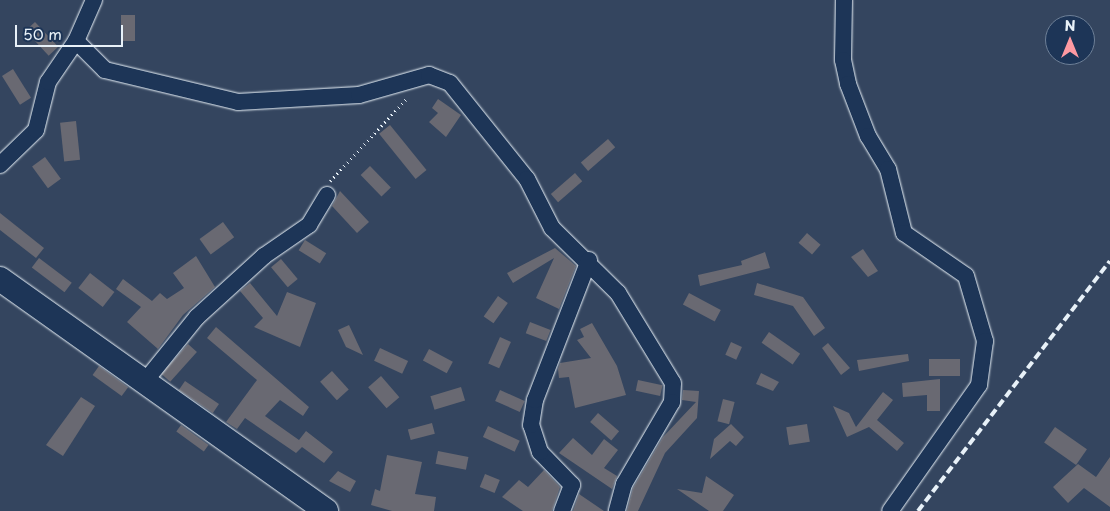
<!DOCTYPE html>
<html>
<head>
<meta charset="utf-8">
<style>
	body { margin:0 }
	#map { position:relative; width:1110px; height:511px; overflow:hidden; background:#34455f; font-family:"Playpen Sans",sans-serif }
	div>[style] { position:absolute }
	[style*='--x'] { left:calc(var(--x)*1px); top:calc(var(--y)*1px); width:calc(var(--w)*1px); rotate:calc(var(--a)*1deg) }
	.building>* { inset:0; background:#696972; transform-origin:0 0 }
	.path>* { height:2.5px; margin-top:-1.25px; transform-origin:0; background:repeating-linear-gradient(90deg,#e8f1f8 0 1px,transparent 0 5px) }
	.roads { filter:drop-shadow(0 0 1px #e8f1f8) drop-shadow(0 0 1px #e8f1f8) }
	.street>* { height:16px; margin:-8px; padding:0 8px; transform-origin:8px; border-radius:8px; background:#1d3557 }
	.secondary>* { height:24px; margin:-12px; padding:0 12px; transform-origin:12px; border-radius:12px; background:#1d3557 }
	.rail>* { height:4px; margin-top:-2px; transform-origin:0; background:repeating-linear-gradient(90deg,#e8f1f8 0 8px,transparent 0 12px) }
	span { translate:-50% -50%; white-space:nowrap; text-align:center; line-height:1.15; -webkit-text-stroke:5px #1d3557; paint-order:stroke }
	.north { position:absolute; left:1045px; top:15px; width:50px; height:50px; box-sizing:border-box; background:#1d3557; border:1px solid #6e8097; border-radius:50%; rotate:0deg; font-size:14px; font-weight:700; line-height:20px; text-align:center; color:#e8f1f8 }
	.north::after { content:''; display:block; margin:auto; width:18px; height:22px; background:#ff9aa2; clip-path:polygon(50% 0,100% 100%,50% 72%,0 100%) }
	.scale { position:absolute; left:15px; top:25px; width:108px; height:22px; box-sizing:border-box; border:2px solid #e8f1f8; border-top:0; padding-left:6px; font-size:15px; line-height:18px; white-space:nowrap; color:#e8f1f8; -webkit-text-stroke:4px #1d3557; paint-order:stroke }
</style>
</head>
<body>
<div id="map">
	<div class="building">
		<div style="left:121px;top:15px;width:14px;height:26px"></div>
		<div style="left:35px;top:22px;width:34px;height:13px;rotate:47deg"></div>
		<div style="left:13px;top:69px;width:34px;height:13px;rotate:58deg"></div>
		<div style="clip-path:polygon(438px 99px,461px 115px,446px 137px,429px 122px,438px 113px,432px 108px)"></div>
		<div style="left:76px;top:121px;width:39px;height:16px;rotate:84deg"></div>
		<div style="left:390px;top:125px;width:58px;height:14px;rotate:51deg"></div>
		<div style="left:608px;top:139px;width:11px;height:36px;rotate:49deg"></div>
		<div style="left:45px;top:157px;width:27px;height:16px;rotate:54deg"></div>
		<div style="left:370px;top:166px;width:30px;height:13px;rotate:46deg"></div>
		<div style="left:575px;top:173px;width:11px;height:32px;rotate:49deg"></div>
		<div style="clip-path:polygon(340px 191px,369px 222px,357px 233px,332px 206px)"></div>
		<div style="clip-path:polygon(0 213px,44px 248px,36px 258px,0 230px)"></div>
		<div style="left:223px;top:222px;width:19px;height:29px;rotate:54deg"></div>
		<div style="left:807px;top:233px;width:18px;height:13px;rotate:41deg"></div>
		<div style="left:305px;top:240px;width:25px;height:12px;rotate:32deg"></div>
		<div style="clip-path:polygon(555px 248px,576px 266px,559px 309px,536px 298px,554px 258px,513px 283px,507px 273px)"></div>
		<div style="clip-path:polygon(863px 249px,878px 271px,868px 277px,851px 257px)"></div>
		<div style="clip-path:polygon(765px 252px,770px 268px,700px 286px,698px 275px,742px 265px,741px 261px)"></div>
		<div style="clip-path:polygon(196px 256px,215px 287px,183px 315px,158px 349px,127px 322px,141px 307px,116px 289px,123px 279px,152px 301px,160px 293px,167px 299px,184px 288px,173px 273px)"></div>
		<div style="left:39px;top:258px;width:41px;height:12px;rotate:37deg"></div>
		<div style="left:281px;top:259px;width:26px;height:13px;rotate:50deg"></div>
		<div style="left:90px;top:273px;width:31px;height:19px;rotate:38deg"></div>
		<div style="clip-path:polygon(250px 283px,277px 316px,287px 292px,316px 303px,300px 347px,254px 327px,263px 318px,240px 291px)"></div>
		<div style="clip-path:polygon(757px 283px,803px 297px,825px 328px,814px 336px,793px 306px,754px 295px)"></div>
		<div style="left:689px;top:293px;width:36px;height:13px;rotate:28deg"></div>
		<div style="left:498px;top:296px;width:12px;height:25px;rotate:35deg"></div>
		<div style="left:530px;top:322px;width:22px;height:12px;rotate:21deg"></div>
		<div style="clip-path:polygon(592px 323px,617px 366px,626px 395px,575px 408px,569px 377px,559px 378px,558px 369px,560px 363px,591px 358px,577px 340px,584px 337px,580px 329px)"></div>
		<div style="clip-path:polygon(349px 325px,363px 355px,346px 347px,338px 330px)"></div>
		<div style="clip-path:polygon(216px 327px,309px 407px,303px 416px,280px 400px,265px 416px,299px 440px,306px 431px,333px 452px,324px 463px,302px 447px,296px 453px,245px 418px,237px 429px,226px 422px,257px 380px,207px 338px)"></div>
		<div style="left:769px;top:332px;width:38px;height:13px;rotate:35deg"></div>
		<div style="left:500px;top:337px;width:12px;height:29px;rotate:24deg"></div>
		<div style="left:731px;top:342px;width:12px;height:14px;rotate:24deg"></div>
		<div style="clip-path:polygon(828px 343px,850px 368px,841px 375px,822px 348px)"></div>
		<div style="left:188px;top:344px;width:12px;height:40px;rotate:42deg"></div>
		<div style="left:380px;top:348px;width:31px;height:14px;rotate:25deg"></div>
		<div style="left:429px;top:349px;width:27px;height:13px;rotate:28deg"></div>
		<div style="clip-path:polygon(908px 354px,909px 361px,859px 371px,857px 360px)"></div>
		<div style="left:929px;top:359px;width:31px;height:17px"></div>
		<div style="left:99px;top:366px;width:36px;height:11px;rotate:36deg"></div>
		<div style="left:332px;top:371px;width:25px;height:16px;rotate:48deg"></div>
		<div style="clip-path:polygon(761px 373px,779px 382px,773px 391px,756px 384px)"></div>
		<div style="left:381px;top:376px;width:28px;height:17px;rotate:49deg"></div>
		<div style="clip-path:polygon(940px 379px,940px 411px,927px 411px,927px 395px,903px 397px,902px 383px)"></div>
		<div style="left:638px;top:380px;width:25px;height:11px;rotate:12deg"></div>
		<div style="left:185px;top:381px;width:41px;height:11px;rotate:34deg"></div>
		<div style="left:461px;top:387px;width:14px;height:32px;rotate:73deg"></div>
		<div style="left:500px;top:390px;width:27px;height:12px;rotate:24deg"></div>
		<div style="clip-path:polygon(683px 390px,699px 391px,697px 418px,665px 453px,638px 511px,627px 511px,633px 488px,663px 437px,696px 402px,682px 400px)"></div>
		<div style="clip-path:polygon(883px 392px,893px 400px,877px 420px,904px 443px,897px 451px,869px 427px,847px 437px,833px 406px,849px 413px,856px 427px)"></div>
		<div style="clip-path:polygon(81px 397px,95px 406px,63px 456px,46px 445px)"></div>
		<div style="left:723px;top:399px;width:12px;height:23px;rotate:14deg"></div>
		<div style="left:598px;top:413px;width:28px;height:12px;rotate:41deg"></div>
		<div style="left:432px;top:423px;width:11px;height:25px;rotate:75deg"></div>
		<div style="clip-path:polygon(731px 424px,744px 437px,736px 446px,730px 441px,710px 459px,714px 439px)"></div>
		<div style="left:807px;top:424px;width:18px;height:21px;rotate:81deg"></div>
		<div style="left:181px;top:425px;width:34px;height:8px;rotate:36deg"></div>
		<div style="left:488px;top:426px;width:35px;height:12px;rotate:25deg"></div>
		<div style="left:1055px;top:427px;width:39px;height:19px;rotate:35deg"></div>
		<div style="clip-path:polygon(573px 438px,592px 455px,604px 439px,618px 450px,604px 468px,617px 476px,612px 489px,559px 453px)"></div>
		<div style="left:438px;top:451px;width:31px;height:13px;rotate:11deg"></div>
		<div style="clip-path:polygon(387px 455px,422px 462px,415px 494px,436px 497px,434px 511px,392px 511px,371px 505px,375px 489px,380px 491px)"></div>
		<div style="clip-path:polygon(1110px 457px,1110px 507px,1084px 488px,1068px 503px,1053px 487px,1078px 464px,1096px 477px)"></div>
		<div style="clip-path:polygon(544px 470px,560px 487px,552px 511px,523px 511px,502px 497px,519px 480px,528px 487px)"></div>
		<div style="clip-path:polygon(338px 471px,356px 481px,350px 492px,329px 481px)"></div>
		<div style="left:485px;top:474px;width:16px;height:14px;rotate:22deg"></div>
		<div style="clip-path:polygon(706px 476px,734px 495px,723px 511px,709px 511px,677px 489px,702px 493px)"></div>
		<div style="clip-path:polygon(579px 494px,604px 511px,573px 511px)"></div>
	</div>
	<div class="path">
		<div style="--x:330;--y:181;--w:113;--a:-47.1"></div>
	</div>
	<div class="roads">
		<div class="street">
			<div style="--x:844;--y:0;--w:60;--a:91"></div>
			<div style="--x:843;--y:60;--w:25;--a:78"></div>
			<div style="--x:848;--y:84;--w:56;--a:69"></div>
			<div style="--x:868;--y:136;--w:39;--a:59"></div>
			<div style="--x:888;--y:169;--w:66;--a:76"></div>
			<div style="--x:904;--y:233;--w:75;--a:34.7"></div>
			<div style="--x:966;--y:276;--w:68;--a:73.7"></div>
			<div style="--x:985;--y:341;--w:44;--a:97.8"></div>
			<div style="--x:979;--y:385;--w:154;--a:125.2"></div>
			<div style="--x:76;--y:41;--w:41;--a:45"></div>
			<div style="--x:105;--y:70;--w:137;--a:13.5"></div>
			<div style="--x:238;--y:102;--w:121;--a:-3.3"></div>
			<div style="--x:359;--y:95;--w:73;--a:-15.9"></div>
			<div style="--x:429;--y:75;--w:22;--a:21"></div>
			<div style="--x:450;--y:83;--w:123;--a:51.3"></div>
			<div style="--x:527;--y:179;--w:55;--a:63"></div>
			<div style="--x:552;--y:228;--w:93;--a:44.6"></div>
			<div style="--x:618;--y:293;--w:105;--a:58.6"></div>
			<div style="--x:673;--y:383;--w:19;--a:93"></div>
			<div style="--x:672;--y:402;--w:95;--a:120.3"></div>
			<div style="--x:624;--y:484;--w:28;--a:105"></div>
			<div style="--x:0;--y:165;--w:50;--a:-44.2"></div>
			<div style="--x:36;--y:130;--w:49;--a:-76"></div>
			<div style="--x:48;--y:82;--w:50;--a:-55.7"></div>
			<div style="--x:76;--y:41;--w:45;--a:-66.3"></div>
			<div style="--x:146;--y:380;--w:81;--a:-51"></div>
			<div style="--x:197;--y:317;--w:91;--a:-42.3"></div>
			<div style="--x:264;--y:256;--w:55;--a:-34.6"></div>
			<div style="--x:309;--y:225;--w:35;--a:-59"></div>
			<div style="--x:562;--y:511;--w:28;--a:-69"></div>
			<div style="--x:572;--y:485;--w:46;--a:-134.1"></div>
			<div style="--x:540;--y:452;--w:28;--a:-108"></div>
			<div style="--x:531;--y:425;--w:25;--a:-81"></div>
			<div style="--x:535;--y:400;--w:150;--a:-68.9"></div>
		</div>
		<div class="secondary">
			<div style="--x:0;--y:279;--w:400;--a:35.4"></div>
		</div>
	</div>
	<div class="rail">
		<div style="--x:918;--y:511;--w:315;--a:-52.5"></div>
	</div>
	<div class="north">N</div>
	<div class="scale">50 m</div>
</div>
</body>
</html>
